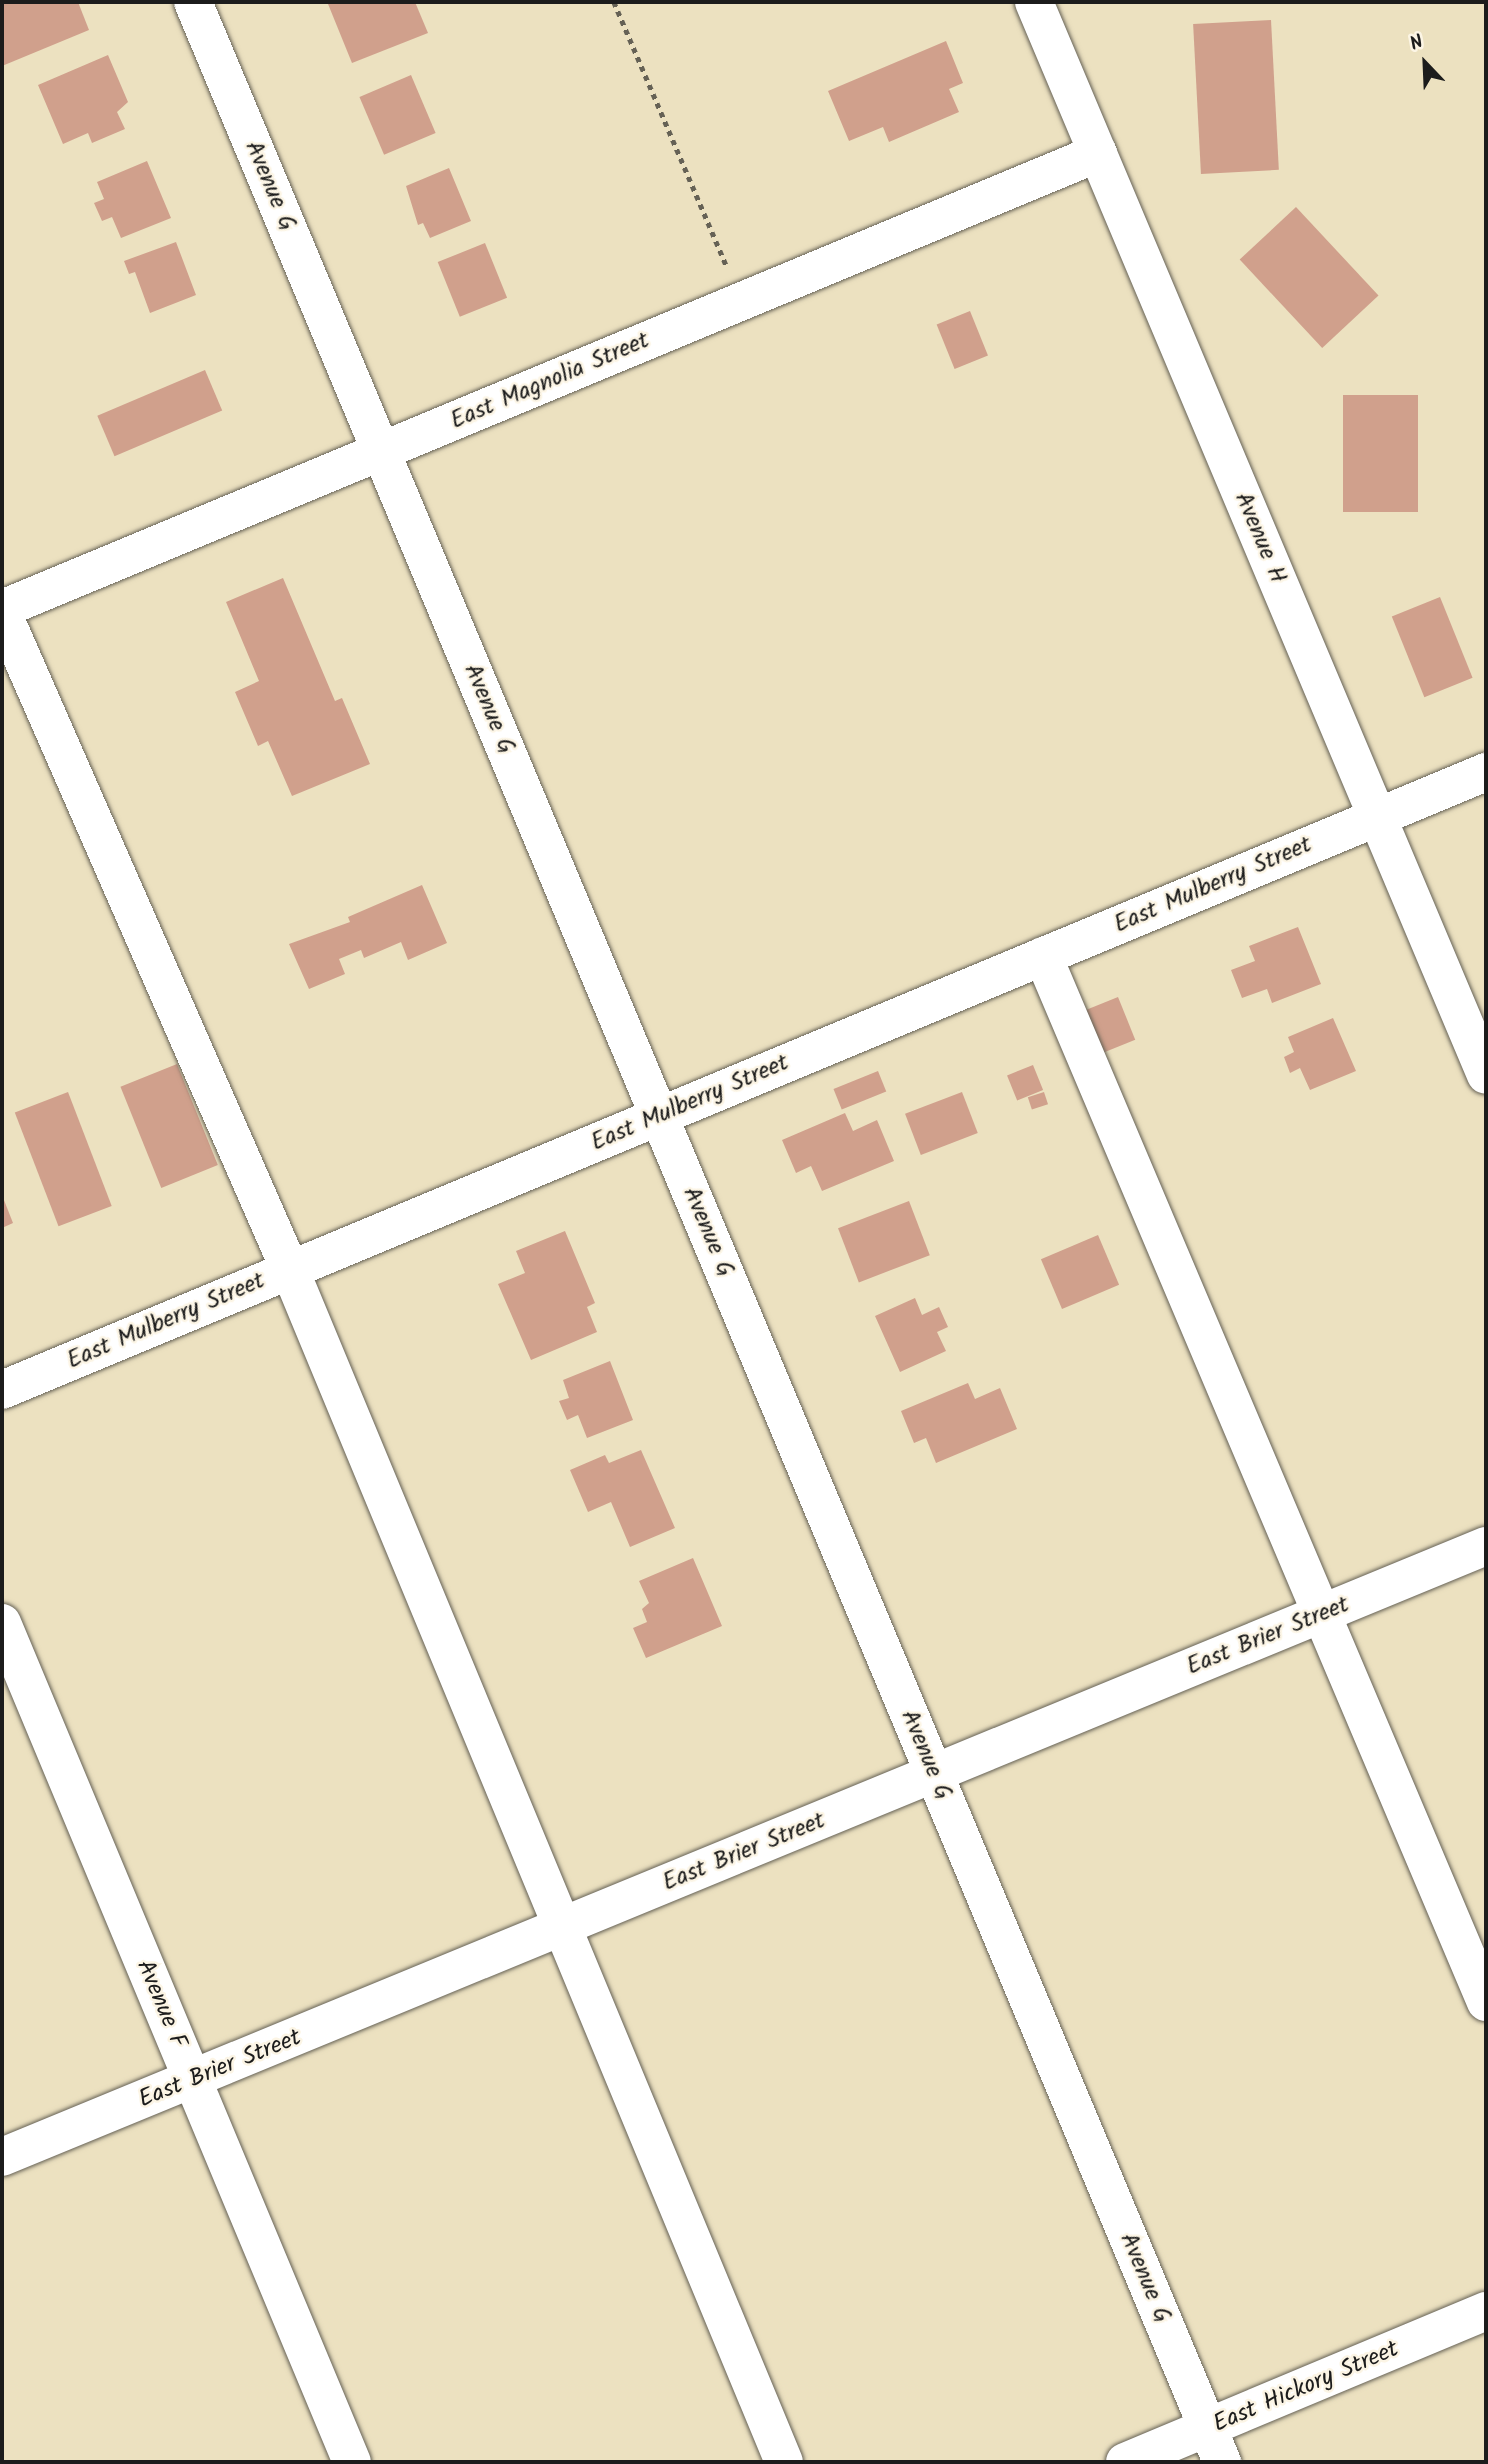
<!DOCTYPE html>
<html>
<head>
<meta charset="utf-8">
<style>
	body { margin:0 }
	#map { position:relative; width:1488px; height:2464px; overflow:hidden; background:#ece1c0; font-family:Kalam,sans-serif }
	div>[style] { position:absolute }
	[style*='--x'] { left:calc(var(--x)*1px); top:calc(var(--y)*1px); width:calc(var(--w)*1px); rotate:calc(var(--a)*1deg) }
	.building>* { inset:0; background:#d0a08c; transform-origin:0 0 }
	.path>* { height:4.5px; margin-top:-2.25px; transform-origin:0; background:repeating-linear-gradient(90deg,#656155 0 5px,transparent 0 10px) }
	.roads { filter:drop-shadow(0 0 2px #656155) drop-shadow(0 0 2px #656155) }
	.minor>* { height:38px; margin:-19px; padding:0 19px; transform-origin:19px; border-radius:19px; background:#fff }
	span { translate:-50% -50%; white-space:nowrap; text-align:center; line-height:1.15; -webkit-text-stroke:5px #fcf5e5; paint-order:stroke }
	.street-label { font-size:24px; color:#1c1c1c }
	.frame { position:absolute; inset:0; border:4px solid #1c1c1c; pointer-events:none }
	.north { position:absolute; left:1390px; top:28px; width:70px; height:70px; -webkit-text-stroke:5px #fcf5e5; paint-order:stroke; rotate:337deg; font-size:19px; font-weight:700; line-height:28px; text-align:center; color:#1c1c1c }
	.north::after { content:''; display:block; margin:auto; width:24px; height:32px; background:#1c1c1c; clip-path:polygon(50% 0,100% 100%,50% 72%,0 100%) }
</style>
</head>
<body>
<div id="map">
	<div class="building">
		<div style="clip-path:polygon(2px 2px,78px 2px,89px 30px,2px 66px)"></div>
		<div style="clip-path:polygon(334px 2px,415px 2px,428px 33px,352px 63px,328px 4px)"></div>
		<div style="left:1271px;top:20px;width:150px;height:78px;rotate:87deg"></div>
		<div style="clip-path:polygon(946px 41px,963px 83px,949px 89px,959px 112px,889px 142px,883px 127px,849px 141px,828px 91px)"></div>
		<div style="clip-path:polygon(108px 55px,128px 102px,117px 112px,125px 129px,92px 143px,88px 133px,63px 144px,38px 85px)"></div>
		<div style="left:411px;top:75px;width:63px;height:56px;rotate:67deg"></div>
		<div style="clip-path:polygon(147px 161px,171px 218px,121px 238px,112px 217px,102px 221px,94px 203px,104px 199px,97px 182px)"></div>
		<div style="clip-path:polygon(449px 168px,471px 221px,430px 238px,423px 223px,418px 225px,406px 186px)"></div>
		<div style="left:1296px;top:207px;width:121px;height:77px;rotate:47deg"></div>
		<div style="clip-path:polygon(176px 242px,196px 295px,150px 313px,135px 272px,129px 274px,124px 261px)"></div>
		<div style="left:485px;top:243px;width:59px;height:51px;rotate:68deg"></div>
		<div style="left:970px;top:311px;width:48px;height:36px;rotate:68deg"></div>
		<div style="left:205px;top:370px;width:44px;height:117px;rotate:67deg"></div>
		<div style="left:1343px;top:395px;width:75px;height:117px"></div>
		<div style="clip-path:polygon(283px 578px,335px 701px,342px 698px,370px 764px,292px 796px,268px 741px,258px 746px,235px 692px,259px 681px,226px 602px)"></div>
		<div style="left:1440px;top:597px;width:87px;height:52px;rotate:68deg"></div>
		<div style="clip-path:polygon(422px 885px,447px 943px,408px 960px,401px 942px,364px 958px,361px 950px,339px 959px,345px 974px,309px 989px,289px 944px,350px 922px,348px 917px)"></div>
		<div style="clip-path:polygon(1298px 927px,1321px 984px,1272px 1003px,1267px 989px,1242px 998px,1231px 970px,1255px 961px,1249px 946px)"></div>
		<div style="left:1118px;top:997px;width:46px;height:42px;rotate:68deg"></div>
		<div style="clip-path:polygon(1333px 1018px,1356px 1071px,1310px 1090px,1300px 1068px,1290px 1073px,1284px 1057px,1294px 1052px,1288px 1037px)"></div>
		<div style="left:177px;top:1064px;width:109px;height:61px;rotate:68deg"></div>
		<div style="left:1033px;top:1065px;width:27px;height:28px;rotate:68deg"></div>
		<div style="left:878px;top:1071px;width:22px;height:48px;rotate:68deg"></div>
		<div style="left:68px;top:1092px;width:122px;height:57px;rotate:69deg"></div>
		<div style="left:962px;top:1092px;width:44px;height:61px;rotate:69deg"></div>
		<div style="left:1044px;top:1092px;width:13px;height:17px;rotate:72deg"></div>
		<div style="clip-path:polygon(845px 1113px,853px 1131px,877px 1120px,894px 1161px,822px 1191px,811px 1166px,796px 1173px,782px 1140px)"></div>
		<div style="clip-path:polygon(2px 1195px,13px 1223px,2px 1228px)"></div>
		<div style="left:909px;top:1201px;width:58px;height:76px;rotate:69deg"></div>
		<div style="clip-path:polygon(565px 1231px,595px 1303px,587px 1307px,597px 1332px,531px 1360px,498px 1284px,525px 1273px,516px 1251px)"></div>
		<div style="left:1098px;top:1235px;width:54px;height:62px;rotate:67deg"></div>
		<div style="clip-path:polygon(915px 1298px,922px 1315px,939px 1307px,948px 1327px,937px 1332px,946px 1351px,900px 1372px,875px 1316px)"></div>
		<div style="clip-path:polygon(610px 1361px,633px 1420px,587px 1438px,578px 1415px,567px 1420px,559px 1401px,569px 1398px,563px 1380px)"></div>
		<div style="clip-path:polygon(968px 1383px,975px 1399px,1000px 1388px,1017px 1429px,936px 1463px,926px 1438px,914px 1443px,901px 1411px)"></div>
		<div style="clip-path:polygon(641px 1450px,675px 1528px,630px 1547px,611px 1502px,588px 1512px,570px 1470px,605px 1455px,609px 1463px)"></div>
		<div style="clip-path:polygon(693px 1558px,722px 1626px,646px 1658px,633px 1628px,647px 1622px,642px 1609px,649px 1603px,639px 1581px)"></div>
	</div>
	<div class="path">
		<div style="--x:614;--y:2;--w:286;--a:66.9"></div>
	</div>
	<div class="roads">
		<div class="minor">
			<div style="--x:193;--y:2;--w:2667;--a:67.3"></div>
			<div style="--x:1034;--y:2;--w:1164;--a:67.16"></div>
			<div style="--x:2;--y:609;--w:1187;--a:-22.59"></div>
			<div style="--x:2;--y:612;--w:718;--a:66.36"></div>
			<div style="--x:290;--y:1270;--w:1290;--a:67.49"></div>
			<div style="--x:1043;--y:956;--w:1136;--a:67.05"></div>
			<div style="--x:2;--y:1390;--w:1608;--a:-22.61"></div>
			<div style="--x:2;--y:1623;--w:909;--a:67.36"></div>
			<div style="--x:2;--y:2157;--w:1605;--a:-22.38"></div>
			<div style="--x:1125;--y:2462;--w:391;--a:-22.7"></div>
		</div>
	</div>
	<div class="street-label">
		<span style="left:270px;top:186px;rotate:67deg">Avenue G</span>
		<span style="left:550px;top:381px;rotate:-23deg">East Magnolia Street</span>
		<span style="left:1260px;top:538px;rotate:67deg">Avenue H</span>
		<span style="left:489px;top:709px;rotate:67deg">Avenue G</span>
		<span style="left:1213px;top:885px;rotate:-23deg">East Mulberry Street</span>
		<span style="left:690px;top:1103px;rotate:-23deg">East Mulberry Street</span>
		<span style="left:708px;top:1232px;rotate:67deg">Avenue G</span>
		<span style="left:166px;top:1321px;rotate:-23deg">East Mulberry Street</span>
		<span style="left:1268px;top:1636px;rotate:-22deg">East Brier Street</span>
		<span style="left:926px;top:1755px;rotate:67deg">Avenue G</span>
		<span style="left:744px;top:1852px;rotate:-22deg">East Brier Street</span>
		<span style="left:161px;top:2004px;rotate:67deg">Avenue F</span>
		<span style="left:220px;top:2069px;rotate:-22deg">East Brier Street</span>
		<span style="left:1145px;top:2278px;rotate:67deg">Avenue G</span>
		<span style="left:1306px;top:2387px;rotate:-23deg">East Hickory Street</span>
	</div>
	<div class="frame"></div>
	<div class="north">N</div>
</div>
</body>
</html>
